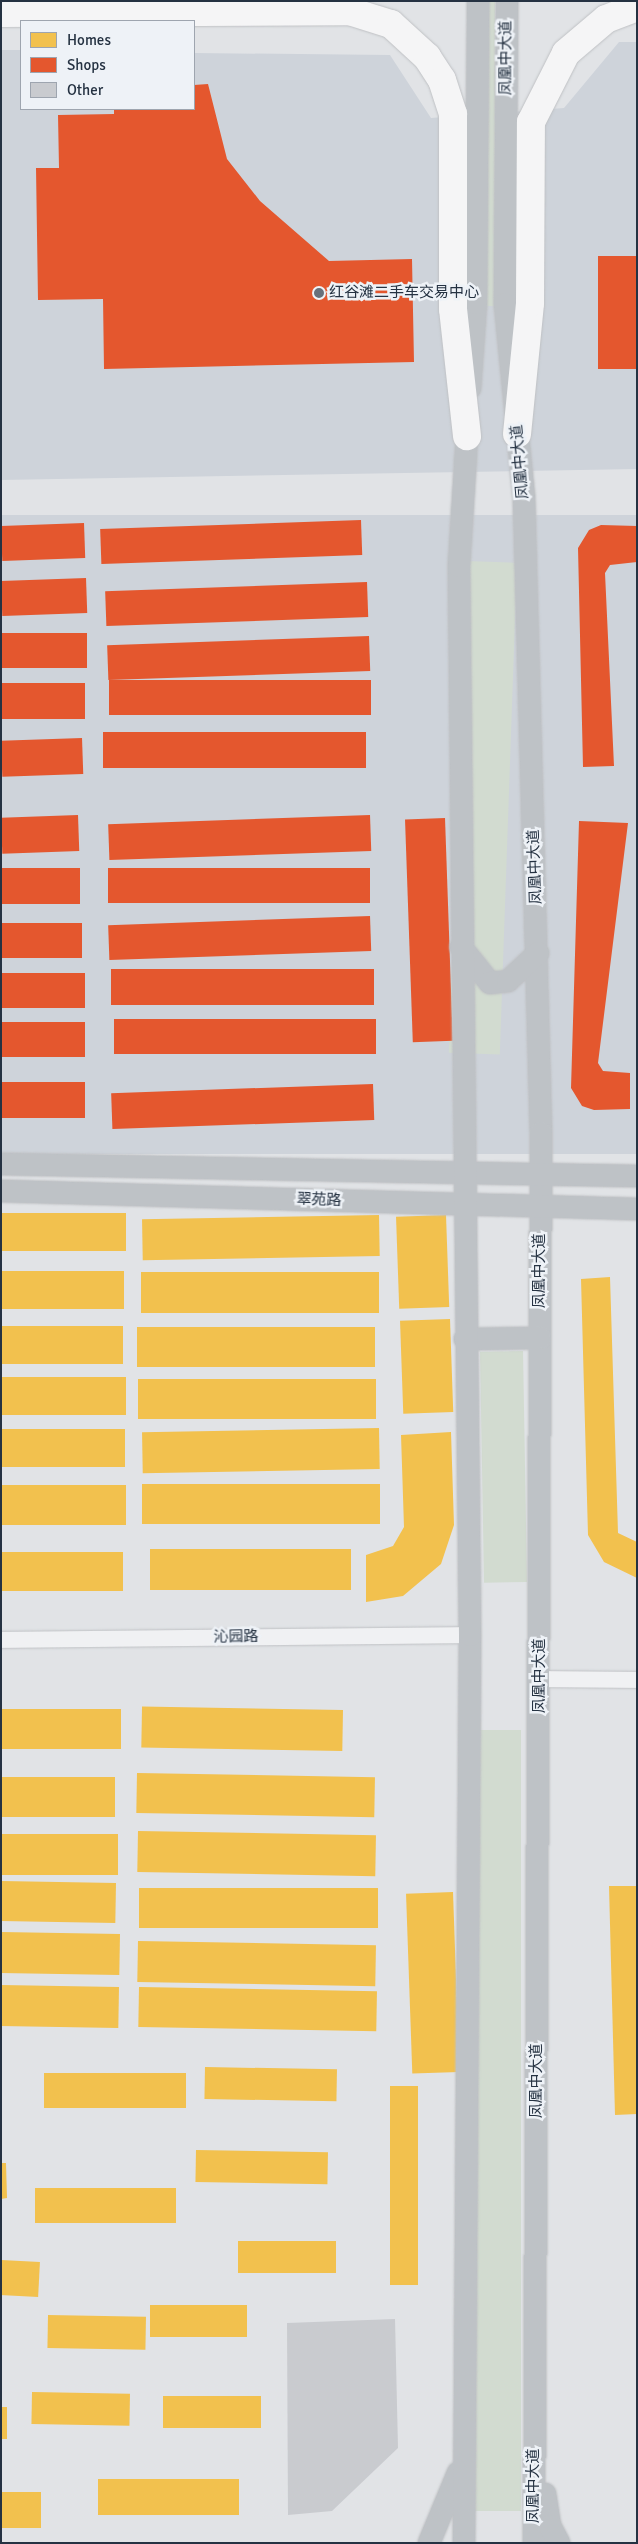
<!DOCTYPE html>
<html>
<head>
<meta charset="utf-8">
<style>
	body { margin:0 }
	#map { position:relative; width:638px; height:2544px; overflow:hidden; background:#e1e3e6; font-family:Signika,"Noto Sans SC",sans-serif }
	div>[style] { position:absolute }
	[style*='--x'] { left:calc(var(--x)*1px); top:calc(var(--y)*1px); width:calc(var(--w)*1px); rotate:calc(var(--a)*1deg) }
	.built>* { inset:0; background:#ced3da; transform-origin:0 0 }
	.green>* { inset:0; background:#d2dbd0; transform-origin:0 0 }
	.homes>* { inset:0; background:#f2c14e; transform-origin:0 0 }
	.shops>* { inset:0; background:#e4572e; transform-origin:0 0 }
	.building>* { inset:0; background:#c9cbcf }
	.roads { filter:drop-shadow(0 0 1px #bfc1c4) drop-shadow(0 0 1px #bfc1c4) }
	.street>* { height:16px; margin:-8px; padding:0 8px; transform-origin:8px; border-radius:8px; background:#f0f1f3 }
	.secondary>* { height:22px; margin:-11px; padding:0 11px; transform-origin:11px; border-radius:11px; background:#bec2c6 }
	.highway>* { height:28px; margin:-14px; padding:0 14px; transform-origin:14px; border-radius:14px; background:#f5f5f6 }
	.dots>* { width:14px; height:14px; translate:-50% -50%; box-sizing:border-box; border:2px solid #eef2f7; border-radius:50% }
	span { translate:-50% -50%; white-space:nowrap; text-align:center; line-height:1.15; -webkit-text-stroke:5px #eef2f7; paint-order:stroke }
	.street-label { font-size:15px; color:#253242 }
	.poi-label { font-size:15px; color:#253242 }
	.left { translate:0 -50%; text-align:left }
	.frame { position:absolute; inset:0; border:2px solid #253242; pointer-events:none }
	.legend { position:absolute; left:20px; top:20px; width:175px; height:90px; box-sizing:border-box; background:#eef2f7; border:1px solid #9ea5af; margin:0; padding:6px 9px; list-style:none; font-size:15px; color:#253242 }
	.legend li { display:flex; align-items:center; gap:10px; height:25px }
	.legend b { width:25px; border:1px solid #9ea5af }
</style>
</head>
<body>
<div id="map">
	<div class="built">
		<div style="clip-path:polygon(619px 42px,637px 42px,637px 469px,1px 480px,1px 50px,21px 50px,21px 109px,194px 109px,194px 53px,390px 55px,431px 118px,564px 108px)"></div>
		<div style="left:637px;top:515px;width:639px;height:636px;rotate:90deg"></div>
	</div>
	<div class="green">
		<div style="left:484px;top:1px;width:11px;height:305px"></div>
		<div style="left:466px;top:561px;width:51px;height:492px;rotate:2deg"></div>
		<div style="left:523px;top:1351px;width:231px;height:43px;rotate:89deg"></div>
		<div style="left:521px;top:1730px;width:781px;height:47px;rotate:90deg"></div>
	</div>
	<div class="homes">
		<div style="left:126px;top:1213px;width:38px;height:125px;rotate:90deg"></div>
		<div style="left:379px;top:1215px;width:41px;height:237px;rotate:89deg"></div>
		<div style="left:446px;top:1215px;width:92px;height:50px;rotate:88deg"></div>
		<div style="left:124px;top:1271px;width:38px;height:123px;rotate:90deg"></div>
		<div style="left:379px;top:1272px;width:41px;height:238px;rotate:90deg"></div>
		<div style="clip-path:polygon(610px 1277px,618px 1533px,637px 1542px,637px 1578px,604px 1562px,588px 1535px,581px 1279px)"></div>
		<div style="left:450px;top:1319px;width:93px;height:50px;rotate:88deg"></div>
		<div style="left:123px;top:1326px;width:38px;height:122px;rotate:90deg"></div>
		<div style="left:375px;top:1327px;width:40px;height:238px;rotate:90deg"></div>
		<div style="left:126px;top:1377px;width:38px;height:125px;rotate:90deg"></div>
		<div style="left:376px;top:1379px;width:40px;height:238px;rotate:90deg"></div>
		<div style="left:379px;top:1428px;width:41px;height:237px;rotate:89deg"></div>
		<div style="left:125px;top:1429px;width:38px;height:124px;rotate:90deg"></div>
		<div style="clip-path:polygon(451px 1432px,454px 1525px,441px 1564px,403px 1596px,366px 1602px,366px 1555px,393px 1546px,404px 1527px,401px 1435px)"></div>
		<div style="left:380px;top:1484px;width:40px;height:238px;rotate:90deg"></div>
		<div style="left:126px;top:1485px;width:40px;height:125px;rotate:90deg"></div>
		<div style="left:351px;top:1549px;width:41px;height:201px;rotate:90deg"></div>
		<div style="left:1px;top:1552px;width:122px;height:39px"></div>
		<div style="left:1px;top:1709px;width:120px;height:40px"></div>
		<div style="left:343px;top:1710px;width:41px;height:201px;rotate:91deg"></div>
		<div style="left:137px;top:1773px;width:238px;height:40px;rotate:1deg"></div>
		<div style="left:115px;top:1777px;width:40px;height:114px;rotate:90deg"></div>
		<div style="left:138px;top:1831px;width:238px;height:41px;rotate:1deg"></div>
		<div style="left:118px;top:1834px;width:41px;height:117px;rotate:90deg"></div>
		<div style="left:116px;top:1883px;width:40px;height:115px;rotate:91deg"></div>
		<div style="clip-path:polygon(609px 1886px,637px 1886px,637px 2114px,615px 2115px)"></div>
		<div style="left:139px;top:1888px;width:239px;height:40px"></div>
		<div style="left:453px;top:1892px;width:180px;height:47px;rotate:88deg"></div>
		<div style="left:120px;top:1934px;width:41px;height:119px;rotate:91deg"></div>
		<div style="left:138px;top:1941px;width:238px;height:41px;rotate:1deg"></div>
		<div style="left:119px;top:1987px;width:41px;height:118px;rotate:91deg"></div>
		<div style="left:139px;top:1987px;width:238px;height:40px;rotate:1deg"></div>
		<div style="left:205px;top:2067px;width:132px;height:32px;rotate:1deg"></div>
		<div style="left:186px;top:2073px;width:35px;height:142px;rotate:90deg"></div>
		<div style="left:390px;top:2086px;width:28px;height:199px"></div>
		<div style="left:196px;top:2150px;width:132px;height:32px;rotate:1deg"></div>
		<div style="clip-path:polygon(1px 2163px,6px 2163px,7px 2198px,1px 2199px)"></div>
		<div style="left:35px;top:2188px;width:141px;height:35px"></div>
		<div style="left:238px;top:2241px;width:98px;height:32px"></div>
		<div style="left:1px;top:2260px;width:39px;height:35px;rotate:3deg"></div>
		<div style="left:150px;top:2305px;width:97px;height:32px"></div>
		<div style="left:48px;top:2315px;width:98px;height:33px;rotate:1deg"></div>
		<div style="left:32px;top:2392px;width:98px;height:32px;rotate:1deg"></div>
		<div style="left:163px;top:2396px;width:98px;height:32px"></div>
		<div style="left:1px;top:2407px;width:6px;height:32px"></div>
		<div style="left:239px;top:2479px;width:36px;height:141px;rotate:90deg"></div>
		<div style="left:41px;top:2492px;width:36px;height:40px;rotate:90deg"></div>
	</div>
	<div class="shops">
		<div style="clip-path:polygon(208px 84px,227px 159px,260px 201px,329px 261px,412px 259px,414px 362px,104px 369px,103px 299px,38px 300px,36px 168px,59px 168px,58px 115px,114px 114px,114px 109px,194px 109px,194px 85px)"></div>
		<div style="left:637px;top:256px;width:113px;height:39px;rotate:90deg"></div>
		<div style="left:361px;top:520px;width:35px;height:261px;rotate:88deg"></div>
		<div style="left:84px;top:523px;width:35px;height:83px;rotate:88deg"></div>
		<div style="clip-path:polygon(601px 525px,637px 526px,637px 562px,610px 565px,605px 573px,614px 766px,583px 767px,578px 548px,589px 530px)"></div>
		<div style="left:86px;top:578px;width:35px;height:85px;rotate:88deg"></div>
		<div style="left:367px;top:582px;width:35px;height:262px;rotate:88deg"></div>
		<div style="left:87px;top:633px;width:35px;height:86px;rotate:90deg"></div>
		<div style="left:369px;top:636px;width:35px;height:262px;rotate:88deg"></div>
		<div style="left:371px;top:680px;width:35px;height:262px;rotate:90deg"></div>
		<div style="left:85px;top:683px;width:36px;height:84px;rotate:90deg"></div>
		<div style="left:366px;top:732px;width:36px;height:263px;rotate:90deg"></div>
		<div style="left:82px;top:738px;width:36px;height:81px;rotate:88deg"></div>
		<div style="left:78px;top:815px;width:36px;height:77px;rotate:88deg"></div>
		<div style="left:370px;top:815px;width:36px;height:262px;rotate:88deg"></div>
		<div style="left:445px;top:818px;width:223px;height:40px;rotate:88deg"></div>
		<div style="clip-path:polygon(579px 821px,628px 823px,598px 1063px,603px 1071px,630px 1073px,630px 1109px,594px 1110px,582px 1106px,571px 1088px)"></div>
		<div style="left:80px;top:868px;width:36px;height:79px;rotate:90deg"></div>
		<div style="left:370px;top:868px;width:35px;height:262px;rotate:90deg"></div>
		<div style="left:370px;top:916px;width:35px;height:262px;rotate:88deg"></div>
		<div style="left:82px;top:923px;width:35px;height:81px;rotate:90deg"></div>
		<div style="left:374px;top:969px;width:36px;height:263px;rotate:90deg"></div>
		<div style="left:85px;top:973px;width:35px;height:84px;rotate:90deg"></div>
		<div style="left:376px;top:1019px;width:35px;height:262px;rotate:90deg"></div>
		<div style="left:85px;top:1022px;width:35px;height:84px;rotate:90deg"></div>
		<div style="left:85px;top:1082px;width:36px;height:84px;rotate:90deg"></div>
		<div style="left:373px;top:1084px;width:36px;height:262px;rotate:88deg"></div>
	</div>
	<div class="building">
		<div style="clip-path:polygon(395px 2319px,398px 2448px,332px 2511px,288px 2515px,287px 2323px)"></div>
	</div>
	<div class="roads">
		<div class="street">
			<div style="--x:1;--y:1640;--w:469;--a:-0.6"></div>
			<div style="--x:540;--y:1679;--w:97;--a:0.6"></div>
		</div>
		<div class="secondary">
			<div style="--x:507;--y:1;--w:303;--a:90.4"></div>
			<div style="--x:505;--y:304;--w:195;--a:84.4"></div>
			<div style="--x:524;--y:498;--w:635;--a:88.47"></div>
			<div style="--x:541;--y:1133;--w:1410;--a:90.28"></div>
			<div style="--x:470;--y:388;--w:85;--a:-86"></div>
			<div style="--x:476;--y:303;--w:302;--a:-89.6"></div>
			<div style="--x:461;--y:947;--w:46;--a:51.1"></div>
			<div style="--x:490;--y:983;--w:18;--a:-6"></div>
			<div style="--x:508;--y:981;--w:41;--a:-43"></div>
			<div style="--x:1;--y:1164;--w:636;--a:1.08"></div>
			<div style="--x:1;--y:1191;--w:636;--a:1.62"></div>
			<div style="--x:465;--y:1339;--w:75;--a:-0.8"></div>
			<div style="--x:545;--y:2494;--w:32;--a:81"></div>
			<div style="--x:550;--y:2526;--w:19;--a:62"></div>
			<div style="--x:429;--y:2543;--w:76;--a:-67.5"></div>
			<div style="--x:464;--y:2543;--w:908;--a:-89.62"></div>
			<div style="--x:470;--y:1635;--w:1069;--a:-90.59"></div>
			<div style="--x:459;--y:566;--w:147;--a:-86.5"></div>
		</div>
		<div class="highway">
			<div style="--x:1;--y:13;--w:348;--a:-0.3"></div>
			<div style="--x:349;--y:11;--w:44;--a:17.2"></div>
			<div style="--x:391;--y:24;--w:49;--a:42.5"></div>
			<div style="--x:427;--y:57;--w:27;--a:57"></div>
			<div style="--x:442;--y:80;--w:36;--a:72"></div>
			<div style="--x:453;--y:114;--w:195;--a:90"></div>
			<div style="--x:453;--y:309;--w:128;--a:83.7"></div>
			<div style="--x:517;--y:434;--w:132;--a:-84.3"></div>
			<div style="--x:530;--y:303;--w:181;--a:-89.7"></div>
			<div style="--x:531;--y:122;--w:77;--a:-63.1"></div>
			<div style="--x:566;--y:53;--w:52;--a:-40.4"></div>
			<div style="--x:606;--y:19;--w:33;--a:-21"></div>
		</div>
	</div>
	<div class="dots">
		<div style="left:319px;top:293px;background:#67707b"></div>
	</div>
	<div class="street-label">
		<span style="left:506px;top:58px;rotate:-90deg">凤凰中大道</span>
		<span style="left:520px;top:462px;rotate:-95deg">凤凰中大道</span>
		<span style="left:535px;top:867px;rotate:-92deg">凤凰中大道</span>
		<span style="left:319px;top:1200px;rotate:2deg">翠苑路</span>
		<span style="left:540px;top:1271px;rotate:-90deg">凤凰中大道</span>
		<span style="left:236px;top:1637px;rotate:-1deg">沁园路</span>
		<span style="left:540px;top:1676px;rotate:-90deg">凤凰中大道</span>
		<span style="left:537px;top:2081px;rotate:-90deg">凤凰中大道</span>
		<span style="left:534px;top:2486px;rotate:-90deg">凤凰中大道</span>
	</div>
	<div class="poi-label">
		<span class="left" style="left:329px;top:293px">红谷滩二手车交易中心</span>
	</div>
	<div class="frame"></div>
	<ul class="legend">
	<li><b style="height:14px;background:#f2c14e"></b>Homes</li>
	<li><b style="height:14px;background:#e4572e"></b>Shops</li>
	<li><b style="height:14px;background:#c9cbcf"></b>Other</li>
	</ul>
</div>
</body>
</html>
